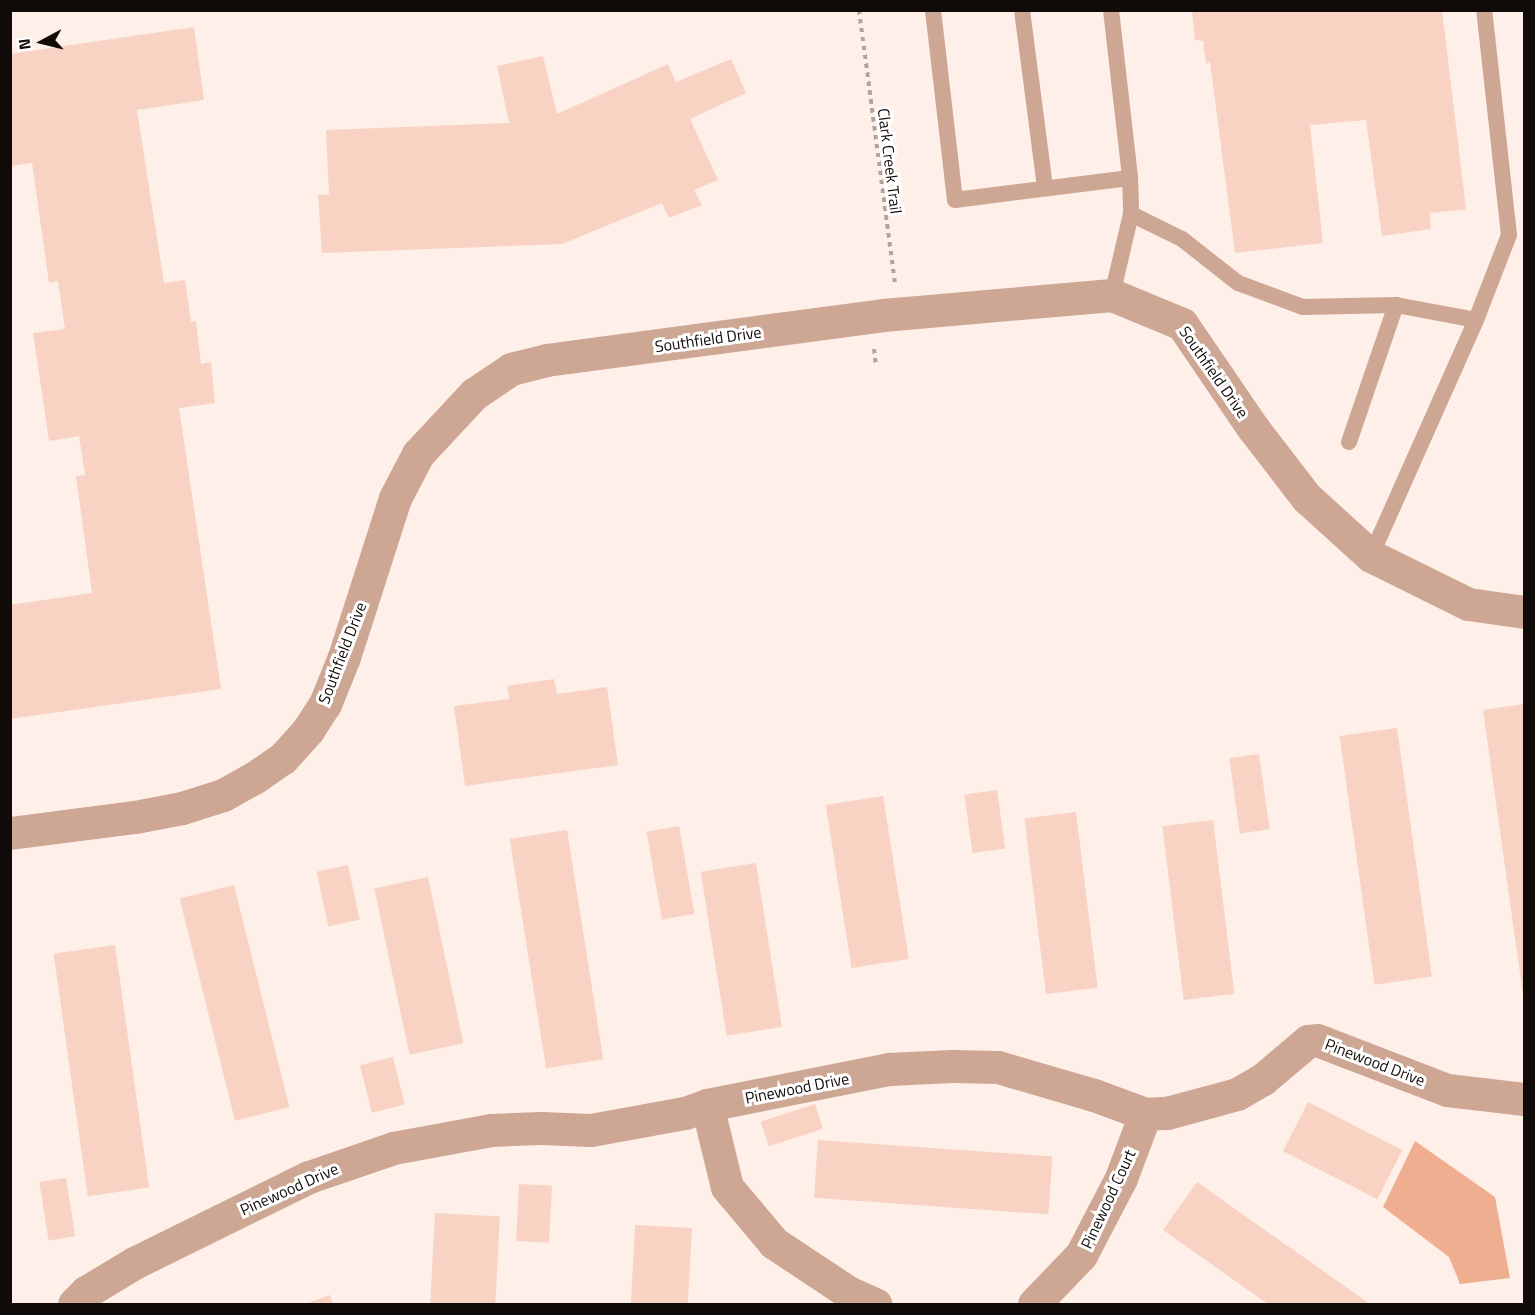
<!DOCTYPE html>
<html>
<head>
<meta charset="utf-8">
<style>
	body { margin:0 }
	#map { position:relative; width:1535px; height:1315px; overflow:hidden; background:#feefe9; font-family:"Titillium Web",sans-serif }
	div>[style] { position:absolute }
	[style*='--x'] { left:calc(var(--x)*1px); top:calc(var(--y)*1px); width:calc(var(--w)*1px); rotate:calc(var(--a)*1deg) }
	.green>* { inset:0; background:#efae90 }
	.building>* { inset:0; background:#f8d3c3; transform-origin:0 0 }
	.path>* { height:4px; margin-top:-2px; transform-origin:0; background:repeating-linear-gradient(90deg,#b0a49f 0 4.5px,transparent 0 9px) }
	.lane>* { height:16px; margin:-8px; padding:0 8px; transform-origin:8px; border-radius:8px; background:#cda694 }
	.street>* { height:33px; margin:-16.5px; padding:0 16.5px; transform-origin:16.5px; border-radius:16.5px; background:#cda694 }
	span { translate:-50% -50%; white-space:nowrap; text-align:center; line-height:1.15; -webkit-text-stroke:6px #fff; paint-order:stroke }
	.street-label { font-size:16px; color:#100b09 }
	.frame { position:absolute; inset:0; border:12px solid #100b09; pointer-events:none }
	.north { position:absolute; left:12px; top:12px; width:60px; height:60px; -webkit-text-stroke:4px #fff; paint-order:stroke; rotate:263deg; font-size:16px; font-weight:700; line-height:24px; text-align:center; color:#100b09 }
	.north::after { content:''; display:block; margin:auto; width:21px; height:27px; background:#100b09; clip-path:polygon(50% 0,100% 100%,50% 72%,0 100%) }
</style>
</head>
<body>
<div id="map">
	<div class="green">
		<div style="clip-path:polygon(1415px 1141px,1495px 1197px,1510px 1278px,1460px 1284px,1449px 1257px,1383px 1207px)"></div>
	</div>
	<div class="building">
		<div style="clip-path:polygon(1192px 10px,1442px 10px,1466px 209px,1430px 213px,1431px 229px,1382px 236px,1366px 120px,1310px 125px,1323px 243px,1235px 253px,1210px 62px,1206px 64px,1203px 41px,1195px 40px)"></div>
		<div style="clip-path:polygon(194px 27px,204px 100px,137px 110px,164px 283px,185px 280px,191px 322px,196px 321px,201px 364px,211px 362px,215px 403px,179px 408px,221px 689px,10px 719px,10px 605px,92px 593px,76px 476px,85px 475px,79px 436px,49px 441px,33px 333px,65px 329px,58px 281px,49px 283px,32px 163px,10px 166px,10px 54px)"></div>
		<div style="clip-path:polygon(543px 56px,557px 114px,668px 64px,676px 82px,731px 59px,746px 93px,690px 119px,718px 180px,694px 190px,702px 205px,669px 218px,662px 203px,562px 244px,322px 253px,318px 195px,329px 194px,326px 130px,509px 123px,497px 66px)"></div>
		<div style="clip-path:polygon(554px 679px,557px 694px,607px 687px,618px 765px,465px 786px,454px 706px,509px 699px,507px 686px)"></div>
		<div style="clip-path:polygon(1524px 704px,1524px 995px,1523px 995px,1483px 710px)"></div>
		<div style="left:1397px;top:728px;width:251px;height:58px;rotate:82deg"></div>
		<div style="left:1259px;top:754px;width:76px;height:30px;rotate:82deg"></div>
		<div style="left:997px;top:790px;width:59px;height:33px;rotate:82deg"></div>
		<div style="left:883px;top:796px;width:165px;height:58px;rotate:81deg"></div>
		<div style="left:1076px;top:812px;width:177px;height:52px;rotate:83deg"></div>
		<div style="left:1213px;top:820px;width:175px;height:51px;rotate:83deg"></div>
		<div style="left:679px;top:826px;width:89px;height:33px;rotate:80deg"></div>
		<div style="left:567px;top:830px;width:232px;height:58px;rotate:81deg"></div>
		<div style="left:756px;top:863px;width:166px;height:56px;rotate:81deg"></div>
		<div style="left:348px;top:865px;width:56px;height:32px;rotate:78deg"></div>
		<div style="left:428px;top:877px;width:170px;height:55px;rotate:78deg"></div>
		<div style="left:234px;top:885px;width:229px;height:56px;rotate:76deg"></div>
		<div style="left:115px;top:945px;width:245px;height:62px;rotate:82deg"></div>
		<div style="left:393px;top:1057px;width:49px;height:34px;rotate:76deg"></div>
		<div style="left:1308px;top:1102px;width:106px;height:55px;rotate:27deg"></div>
		<div style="left:815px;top:1104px;width:26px;height:57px;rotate:72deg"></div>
		<div style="left:818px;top:1140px;width:235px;height:58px;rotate:4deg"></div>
		<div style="left:66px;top:1178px;width:59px;height:27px;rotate:81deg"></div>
		<div style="clip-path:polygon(1197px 1182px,1370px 1304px,1268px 1304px,1163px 1230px)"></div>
		<div style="left:519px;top:1184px;width:33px;height:57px;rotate:3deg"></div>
		<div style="left:435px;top:1213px;width:65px;height:91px;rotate:3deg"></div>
		<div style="left:635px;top:1225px;width:57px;height:79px;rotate:3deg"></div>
		<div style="clip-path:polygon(330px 1295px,333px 1304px,305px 1304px)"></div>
	</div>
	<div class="path">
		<div style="--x:859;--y:10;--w:275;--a:82.5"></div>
		<div style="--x:874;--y:349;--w:17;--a:83"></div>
	</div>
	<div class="lane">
		<div style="--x:933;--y:10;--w:191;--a:83.4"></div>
		<div style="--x:955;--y:200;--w:176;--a:-7.2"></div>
		<div style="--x:1022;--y:10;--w:178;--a:82.6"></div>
		<div style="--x:1111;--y:10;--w:169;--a:83.5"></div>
		<div style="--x:1130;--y:178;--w:36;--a:88"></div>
		<div style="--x:1131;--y:214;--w:83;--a:103.2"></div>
		<div style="--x:1131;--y:214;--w:57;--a:26.1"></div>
		<div style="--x:1182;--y:239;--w:71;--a:38.2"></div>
		<div style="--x:1238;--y:283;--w:69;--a:20.3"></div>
		<div style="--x:1303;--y:307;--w:93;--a:-1.2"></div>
		<div style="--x:1396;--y:305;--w:81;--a:10.6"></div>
		<div style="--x:1349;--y:442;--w:145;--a:-71.1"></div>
		<div style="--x:1371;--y:556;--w:258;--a:-66"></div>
		<div style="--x:1476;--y:320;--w:91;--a:-68.8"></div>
		<div style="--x:1509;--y:235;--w:226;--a:-96.3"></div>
	</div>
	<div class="street">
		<div style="--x:10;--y:833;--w:126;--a:-7.3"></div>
		<div style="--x:135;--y:817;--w:48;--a:-10.8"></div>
		<div style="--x:182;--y:808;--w:43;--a:-17.6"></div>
		<div style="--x:223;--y:795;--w:35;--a:-29"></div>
		<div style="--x:254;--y:778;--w:35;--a:-35"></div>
		<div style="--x:283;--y:758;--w:38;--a:-48"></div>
		<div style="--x:308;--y:730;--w:31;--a:-57"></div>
		<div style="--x:325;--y:704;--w:51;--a:-68"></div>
		<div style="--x:344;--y:657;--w:167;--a:-72.2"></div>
		<div style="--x:395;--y:498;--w:50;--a:-62.4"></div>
		<div style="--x:418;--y:454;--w:82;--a:-47"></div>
		<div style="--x:474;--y:394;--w:45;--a:-34"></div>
		<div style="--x:511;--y:369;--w:36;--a:-14"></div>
		<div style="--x:546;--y:360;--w:340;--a:-7.6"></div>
		<div style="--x:883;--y:315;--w:230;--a:-5"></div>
		<div style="--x:1112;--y:295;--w:76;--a:22.5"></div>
		<div style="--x:1182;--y:324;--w:126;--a:55.7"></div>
		<div style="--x:1253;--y:428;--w:88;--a:52.4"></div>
		<div style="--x:1307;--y:498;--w:86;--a:42.2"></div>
		<div style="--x:1371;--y:556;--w:108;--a:26.3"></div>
		<div style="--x:1468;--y:604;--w:57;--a:8.1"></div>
		<div style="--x:707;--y:1105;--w:84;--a:76.3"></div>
		<div style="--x:727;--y:1187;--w:73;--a:50"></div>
		<div style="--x:774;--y:1243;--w:89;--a:33.5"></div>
		<div style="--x:848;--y:1292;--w:30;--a:24"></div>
		<div style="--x:74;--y:1304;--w:17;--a:-45"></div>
		<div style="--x:86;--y:1292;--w:56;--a:-31.1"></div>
		<div style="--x:134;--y:1263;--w:195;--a:-26.2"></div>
		<div style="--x:309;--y:1177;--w:89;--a:-19"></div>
		<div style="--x:393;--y:1148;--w:100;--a:-10.4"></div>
		<div style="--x:491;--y:1130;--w:50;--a:-2.3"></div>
		<div style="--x:541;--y:1128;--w:50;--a:2.3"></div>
		<div style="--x:591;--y:1130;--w:96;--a:-10.3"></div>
		<div style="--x:685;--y:1113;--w:23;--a:-20"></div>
		<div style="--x:707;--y:1105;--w:186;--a:-11.2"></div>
		<div style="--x:889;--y:1069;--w:63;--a:-2.7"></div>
		<div style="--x:952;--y:1066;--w:46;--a:1.2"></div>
		<div style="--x:998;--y:1067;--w:100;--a:16.3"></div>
		<div style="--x:1094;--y:1095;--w:54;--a:20.4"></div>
		<div style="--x:1145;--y:1114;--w:22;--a:-3"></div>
		<div style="--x:1167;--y:1113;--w:73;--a:-15.2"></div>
		<div style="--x:1237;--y:1094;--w:30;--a:-30"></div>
		<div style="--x:1263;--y:1079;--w:59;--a:-40.2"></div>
		<div style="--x:1308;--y:1041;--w:9;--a:-6"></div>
		<div style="--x:1317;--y:1040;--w:139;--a:21"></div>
		<div style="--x:1447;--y:1090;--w:78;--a:6.7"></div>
		<div style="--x:1034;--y:1304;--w:68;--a:-46.2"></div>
		<div style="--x:1081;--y:1255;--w:87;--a:-62.5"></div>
		<div style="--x:1121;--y:1178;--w:68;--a:-69.4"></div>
	</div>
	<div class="street-label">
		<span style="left:890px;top:161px;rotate:83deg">Clark Creek Trail</span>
		<span style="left:708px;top:339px;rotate:-8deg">Southfield Drive</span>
		<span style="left:1214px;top:372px;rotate:55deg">Southfield Drive</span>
		<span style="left:342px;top:653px;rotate:-69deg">Southfield Drive</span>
		<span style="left:1375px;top:1062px;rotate:21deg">Pinewood Drive</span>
		<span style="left:797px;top:1088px;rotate:-11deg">Pinewood Drive</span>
		<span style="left:289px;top:1189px;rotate:-24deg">Pinewood Drive</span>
		<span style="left:1108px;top:1199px;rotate:-65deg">Pinewood Court</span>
	</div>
	<div class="frame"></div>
	<div class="north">N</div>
</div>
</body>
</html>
